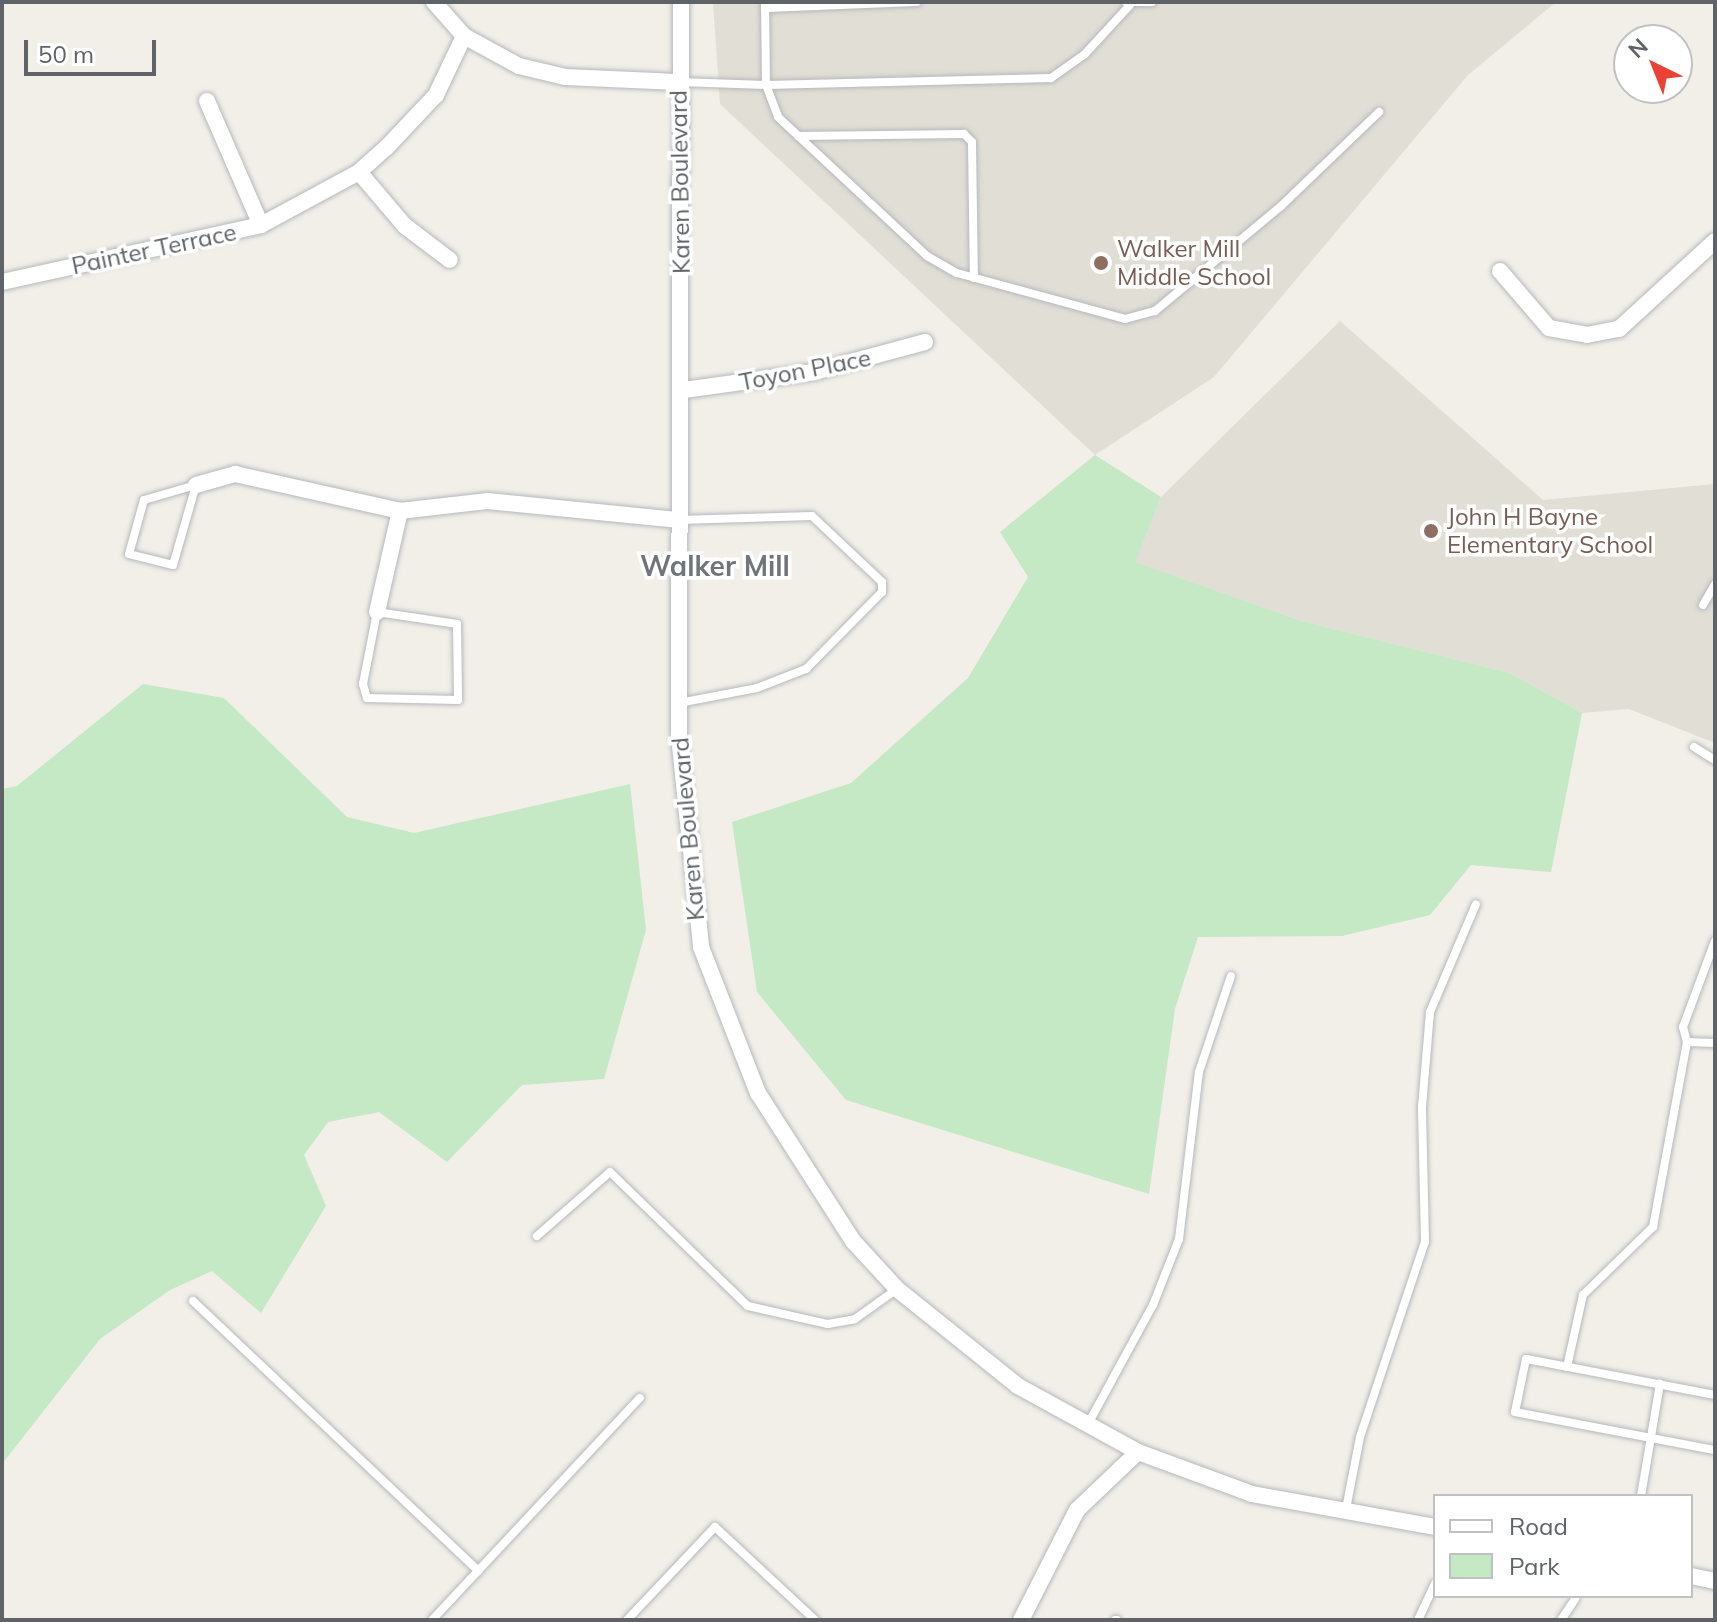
<!DOCTYPE html>
<html>
<head>
<meta charset="utf-8">
<style>
	body { margin:0 }
	#map { position:relative; width:1717px; height:1622px; overflow:hidden; background:#f1efe8; font-family:Mulish,sans-serif }
	div>[style] { position:absolute }
	[style*='--x'] { left:calc(var(--x)*1px); top:calc(var(--y)*1px); width:calc(var(--w)*1px); rotate:calc(var(--a)*1deg) }
	.education>* { inset:0; background:#e1ded6 }
	.green>* { inset:0; background:#c5e8c5 }
	.roads { filter:drop-shadow(0 0 2px #b5b8bc) drop-shadow(0 0 2px #b5b8bc) }
	.service>* { height:8px; margin:-4px; padding:0 4px; transform-origin:4px; border-radius:4px; background:#fff }
	.minor>* { height:16px; margin:-8px; padding:0 8px; transform-origin:8px; border-radius:8px; background:#fff }
	.dots>* { width:22px; height:22px; translate:-50% -50%; box-sizing:border-box; border:4px solid #fff; border-radius:50% }
	span { translate:-50% -50%; white-space:nowrap; text-align:center; line-height:1.15; -webkit-text-stroke:7px #fff; paint-order:stroke }
	.street-label { font-size:24px; color:#5f6368 }
	.education-label { font-size:24px; color:#785e54 }
	.left { translate:0 -50%; text-align:left }
	.quarter-label { font-size:28px; color:#70757a; font-weight:700 }
	.frame { position:absolute; inset:0; border:4px solid #5f6368; pointer-events:none }
	.legend { position:absolute; left:1433px; top:1494px; width:260px; height:104px; box-sizing:border-box; background:#fff; border:2px solid #bfc1c3; margin:0; padding:10px 14px; list-style:none; font-size:24px; color:#5f6368 }
	.legend li { display:flex; align-items:center; gap:16px; height:40px }
	.legend b { width:40px; border:2px solid #bfc1c3 }
	.north { position:absolute; left:1613px; top:24px; width:80px; height:80px; box-sizing:border-box; background:#fff; border:2px solid #bfc1c3; border-radius:50%; rotate:317deg; font-size:22px; font-weight:700; line-height:32px; text-align:center; color:#5f6368 }
	.north::after { content:''; display:block; margin:auto; width:28px; height:36px; background:#ea4335; clip-path:polygon(50% 0,100% 100%,50% 72%,0 100%) }
	.scale { position:absolute; left:24px; top:40px; width:132px; height:36px; box-sizing:border-box; border:4px solid #5f6368; border-top:0; padding-left:10px; font-size:24px; line-height:28px; white-space:nowrap; color:#5f6368; -webkit-text-stroke:6px #fff; paint-order:stroke }
</style>
</head>
<body>
<div id="map">
	<div class="education">
		<div style="clip-path:polygon(713px 2px,1556px 2px,1468px 75px,1214px 377px,1095px 455px,720px 104px)"></div>
		<div style="clip-path:polygon(1340px 321px,1543px 500px,1715px 484px,1715px 743px,1629px 709px,1582px 713px,1510px 673px,1302px 621px,1134px 562px,1161px 497px)"></div>
	</div>
	<div class="green">
		<div style="clip-path:polygon(1095px 455px,1161px 497px,1135px 562px,1302px 621px,1510px 673px,1582px 713px,1551px 872px,1471px 865px,1430px 915px,1342px 936px,1198px 937px,1175px 1009px,1149px 1194px,846px 1100px,757px 992px,732px 822px,851px 783px,968px 678px,1028px 577px,1000px 532px)"></div>
		<div style="clip-path:polygon(143px 684px,224px 698px,347px 817px,414px 833px,630px 784px,646px 930px,604px 1079px,522px 1085px,447px 1162px,379px 1112px,328px 1122px,304px 1155px,326px 1206px,261px 1313px,212px 1271px,170px 1290px,100px 1339px,2px 1464px,2px 789px,17px 786px)"></div>
	</div>
	<div class="roads">
		<div class="service">
			<div style="--x:1126;--y:2;--w:26;--a:0"></div>
			<div style="--x:1130;--y:5;--w:67;--a:132.6"></div>
			<div style="--x:1085;--y:54;--w:42;--a:144.8"></div>
			<div style="--x:1051;--y:78;--w:285;--a:178.6"></div>
			<div style="--x:766;--y:85;--w:34;--a:69"></div>
			<div style="--x:778;--y:117;--w:204;--a:43"></div>
			<div style="--x:927;--y:256;--w:34;--a:30"></div>
			<div style="--x:957;--y:273;--w:174;--a:15.3"></div>
			<div style="--x:1125;--y:319;--w:31;--a:-15"></div>
			<div style="--x:1155;--y:311;--w:164;--a:-39.8"></div>
			<div style="--x:1281;--y:206;--w:136;--a:-43.8"></div>
			<div style="--x:765;--y:8;--w:152;--a:-2.3"></div>
			<div style="--x:679;--y:82;--w:87;--a:2"></div>
			<div style="--x:766;--y:85;--w:83;--a:-90.7"></div>
			<div style="--x:798;--y:136;--w:166;--a:-0.7"></div>
			<div style="--x:964;--y:134;--w:11;--a:45"></div>
			<div style="--x:972;--y:142;--w:136;--a:89.2"></div>
			<div style="--x:196;--y:485;--w:83;--a:106"></div>
			<div style="--x:173;--y:565;--w:45;--a:-166"></div>
			<div style="--x:129;--y:554;--w:56;--a:-74.5"></div>
			<div style="--x:144;--y:500;--w:54;--a:-16.1"></div>
			<div style="--x:1703;--y:605;--w:24;--a:-60"></div>
			<div style="--x:377;--y:612;--w:81;--a:8.5"></div>
			<div style="--x:457;--y:624;--w:76;--a:89.2"></div>
			<div style="--x:458;--y:700;--w:91;--a:-178.7"></div>
			<div style="--x:367;--y:698;--w:15;--a:-106"></div>
			<div style="--x:363;--y:684;--w:73;--a:-79"></div>
			<div style="--x:679;--y:703;--w:79;--a:-10.9"></div>
			<div style="--x:757;--y:688;--w:53;--a:-21.2"></div>
			<div style="--x:806;--y:669;--w:108;--a:-45.4"></div>
			<div style="--x:882;--y:592;--w:10;--a:-90"></div>
			<div style="--x:882;--y:582;--w:96;--a:-136.7"></div>
			<div style="--x:812;--y:516;--w:133;--a:178.3"></div>
			<div style="--x:1694;--y:747;--w:25;--a:32"></div>
			<div style="--x:1715;--y:941;--w:92;--a:110.4"></div>
			<div style="--x:1683;--y:1027;--w:16;--a:75"></div>
			<div style="--x:1687;--y:1042;--w:28;--a:2"></div>
			<div style="--x:537;--y:1236;--w:97;--a:-41.2"></div>
			<div style="--x:610;--y:1172;--w:192;--a:44.2"></div>
			<div style="--x:748;--y:1306;--w:82;--a:12.7"></div>
			<div style="--x:828;--y:1324;--w:27;--a:-10"></div>
			<div style="--x:855;--y:1319;--w:52;--a:-35.5"></div>
			<div style="--x:193;--y:1301;--w:393;--a:43.4"></div>
			<div style="--x:1567;--y:1367;--w:74;--a:-77.5"></div>
			<div style="--x:1583;--y:1295;--w:98;--a:-44.2"></div>
			<div style="--x:1653;--y:1227;--w:188;--a:-79.6"></div>
			<div style="--x:1715;--y:1395;--w:192;--a:-169.2"></div>
			<div style="--x:1526;--y:1359;--w:54;--a:101.7"></div>
			<div style="--x:1515;--y:1412;--w:204;--a:10.8"></div>
			<div style="--x:1088;--y:1424;--w:136;--a:-61.4"></div>
			<div style="--x:1153;--y:1305;--w:71;--a:-68.5"></div>
			<div style="--x:1179;--y:1239;--w:168;--a:-83.2"></div>
			<div style="--x:1199;--y:1072;--w:101;--a:-71.6"></div>
			<div style="--x:1641;--y:1496;--w:114;--a:-80.4"></div>
			<div style="--x:1346;--y:1509;--w:73;--a:-79"></div>
			<div style="--x:1360;--y:1437;--w:206;--a:-71.6"></div>
			<div style="--x:1425;--y:1242;--w:135;--a:-91.3"></div>
			<div style="--x:1422;--y:1107;--w:95;--a:-85.2"></div>
			<div style="--x:1430;--y:1012;--w:117;--a:-66.9"></div>
			<div style="--x:432;--y:1620;--w:304;--a:-46.9"></div>
			<div style="--x:627;--y:1620;--w:128;--a:-46.6"></div>
			<div style="--x:715;--y:1527;--w:137;--a:42.9"></div>
			<div style="--x:1115;--y:1620;--w:2;--a:0"></div>
			<div style="--x:1418;--y:1620;--w:40;--a:-65"></div>
			<div style="--x:1561;--y:1620;--w:25;--a:-56"></div>
		</div>
		<div class="minor">
			<div style="--x:434;--y:2;--w:45;--a:48.6"></div>
			<div style="--x:464;--y:36;--w:63;--a:28.6"></div>
			<div style="--x:519;--y:66;--w:47;--a:13.4"></div>
			<div style="--x:565;--y:77;--w:113;--a:2.5"></div>
			<div style="--x:681;--y:2;--w:734;--a:90.16"></div>
			<div style="--x:679;--y:736;--w:212;--a:84"></div>
			<div style="--x:701;--y:947;--w:157;--a:68.7"></div>
			<div style="--x:758;--y:1093;--w:176;--a:57.3"></div>
			<div style="--x:853;--y:1241;--w:65;--a:47.5"></div>
			<div style="--x:897;--y:1289;--w:155;--a:38.7"></div>
			<div style="--x:1018;--y:1386;--w:137;--a:28.8"></div>
			<div style="--x:1138;--y:1452;--w:121;--a:20.2"></div>
			<div style="--x:1252;--y:1494;--w:186;--a:10.2"></div>
			<div style="--x:207;--y:101;--w:135;--a:66.5"></div>
			<div style="--x:359;--y:172;--w:71;--a:49.6"></div>
			<div style="--x:405;--y:226;--w:56;--a:37.1"></div>
			<div style="--x:1500;--y:271;--w:75;--a:49.3"></div>
			<div style="--x:1549;--y:328;--w:39;--a:10"></div>
			<div style="--x:1587;--y:335;--w:33;--a:-11"></div>
			<div style="--x:1619;--y:329;--w:130;--a:-42.5"></div>
			<div style="--x:2;--y:282;--w:265;--a:-12.4"></div>
			<div style="--x:261;--y:225;--w:111;--a:-28.4"></div>
			<div style="--x:359;--y:172;--w:36;--a:-42"></div>
			<div style="--x:386;--y:148;--w:73;--a:-46.7"></div>
			<div style="--x:436;--y:95;--w:65;--a:-64.6"></div>
			<div style="--x:684;--y:390;--w:131;--a:-7.9"></div>
			<div style="--x:814;--y:372;--w:115;--a:-15.1"></div>
			<div style="--x:196;--y:485;--w:41;--a:-15.8"></div>
			<div style="--x:235;--y:474;--w:169;--a:12.6"></div>
			<div style="--x:377;--y:612;--w:104;--a:-77.2"></div>
			<div style="--x:400;--y:511;--w:89;--a:-6.5"></div>
			<div style="--x:488;--y:501;--w:192;--a:5.7"></div>
			<div style="--x:1691;--y:1576;--w:25;--a:12"></div>
			<div style="--x:1021;--y:1620;--w:123;--a:-63"></div>
			<div style="--x:1077;--y:1510;--w:84;--a:-43.6"></div>
		</div>
	</div>
	<div class="dots">
		<div style="left:1101px;top:263px;background:#8d6e63"></div>
		<div style="left:1431px;top:531px;background:#8d6e63"></div>
	</div>
	<div class="street-label">
		<span style="left:680px;top:182px;rotate:-91deg">Karen Boulevard</span>
		<span style="left:154px;top:249px;rotate:-12deg">Painter Terrace</span>
		<span style="left:805px;top:370px;rotate:-11deg">Toyon Place</span>
		<span style="left:688px;top:829px;rotate:-95deg">Karen Boulevard</span>
	</div>
	<div class="education-label">
		<span class="left" style="left:1117px;top:263px">Walker Mill<br>Middle School</span>
		<span class="left" style="left:1447px;top:531px">John H Bayne<br>Elementary School</span>
	</div>
	<div class="quarter-label">
		<span style="left:715px;top:566px">Walker Mill</span>
	</div>
	<div class="frame"></div>
	<ul class="legend">
	<li><b style="height:10px;background:#fff"></b>Road</li>
	<li><b style="height:22px;background:#c5e8c5"></b>Park</li>
	</ul>
	<div class="north">N</div>
	<div class="scale">50 m</div>
</div>
</body>
</html>
